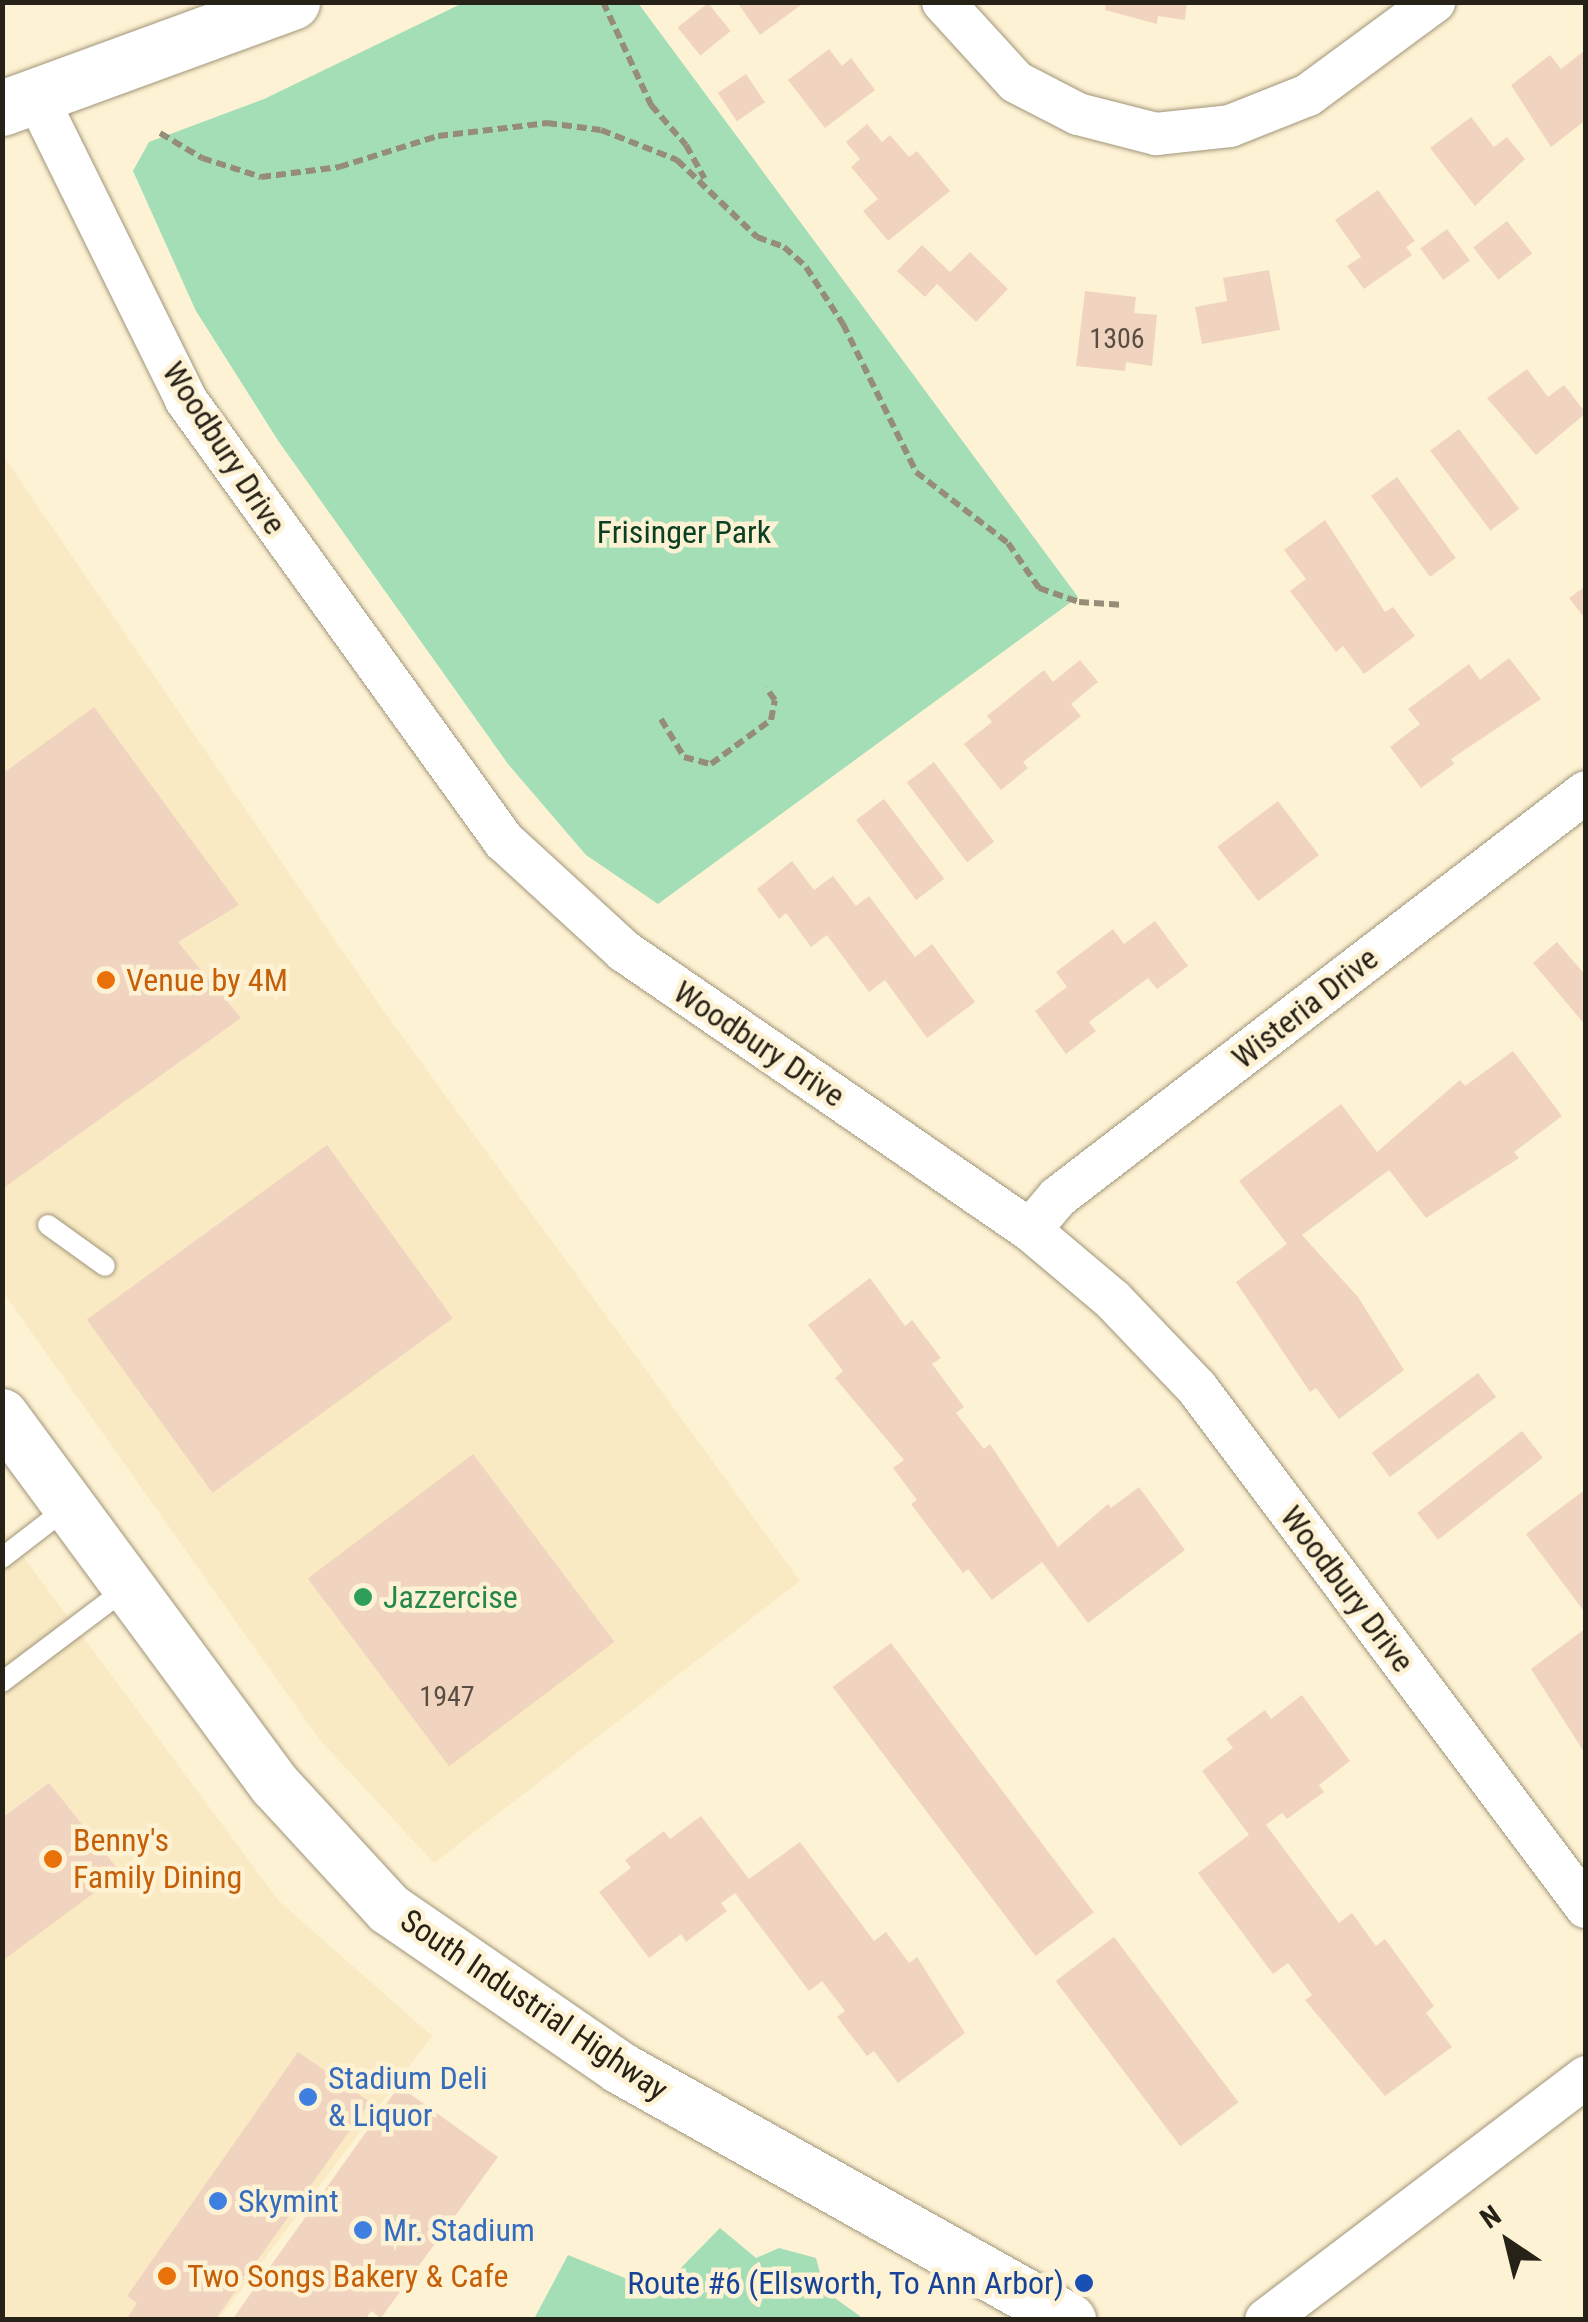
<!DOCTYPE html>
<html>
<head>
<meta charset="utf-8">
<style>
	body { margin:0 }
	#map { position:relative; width:1588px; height:2322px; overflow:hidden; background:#fef2d4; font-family:"Roboto Condensed",sans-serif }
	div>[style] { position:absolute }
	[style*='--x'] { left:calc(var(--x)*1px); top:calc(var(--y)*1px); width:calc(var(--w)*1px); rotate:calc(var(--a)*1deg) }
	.built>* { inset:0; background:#f9eac4 }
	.green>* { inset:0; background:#a3deb7 }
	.building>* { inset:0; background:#f0d4bf; transform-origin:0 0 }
	.path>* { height:6px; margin-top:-3px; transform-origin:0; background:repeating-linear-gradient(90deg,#968d79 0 10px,transparent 0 15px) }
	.roads { filter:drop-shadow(0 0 2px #a09579) drop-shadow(0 0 2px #a09579) }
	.service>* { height:20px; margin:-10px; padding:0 10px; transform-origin:10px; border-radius:10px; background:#fff }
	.minor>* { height:42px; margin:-21px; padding:0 21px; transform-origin:21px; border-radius:21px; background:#fff }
	.tertiary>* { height:52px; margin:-26px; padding:0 26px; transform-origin:26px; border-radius:26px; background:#fff }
	.secondary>* { height:55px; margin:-27.5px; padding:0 27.5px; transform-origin:27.5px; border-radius:27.5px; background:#fff }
	.dots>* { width:28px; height:28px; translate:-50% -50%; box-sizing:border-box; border:5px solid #fef2d4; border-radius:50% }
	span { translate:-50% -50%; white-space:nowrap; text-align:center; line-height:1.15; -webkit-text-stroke:9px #fef2d4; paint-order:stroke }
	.number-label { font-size:28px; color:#594e41 }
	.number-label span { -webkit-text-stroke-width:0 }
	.street-label { font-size:32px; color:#272217 }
	.park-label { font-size:32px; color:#0c4024 }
	.food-label { font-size:32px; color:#c56008 }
	.left { translate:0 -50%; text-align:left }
	.leisure-label { font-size:32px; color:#27864d }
	.shop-label { font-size:32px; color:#366cbe }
	.transit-label { font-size:32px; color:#164399 }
	.right { translate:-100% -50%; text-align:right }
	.frame { position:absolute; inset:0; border:5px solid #272217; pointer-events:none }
	.north { position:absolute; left:1458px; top:2192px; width:100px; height:100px; -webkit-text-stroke:8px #fef2d4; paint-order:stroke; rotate:325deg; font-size:28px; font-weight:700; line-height:40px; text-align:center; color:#272217 }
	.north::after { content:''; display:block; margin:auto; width:35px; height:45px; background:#272217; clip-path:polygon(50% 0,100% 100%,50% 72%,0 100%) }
</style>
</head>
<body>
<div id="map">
	<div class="built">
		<div style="clip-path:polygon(2px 454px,383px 1010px,800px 1581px,434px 1863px,319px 1739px,3px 1292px)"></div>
		<div style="clip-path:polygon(2px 1528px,279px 1901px,432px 2036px,219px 2319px,3px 2319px)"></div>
	</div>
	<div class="green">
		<div style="clip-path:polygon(465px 2px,638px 3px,1078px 597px,658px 904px,586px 855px,508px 764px,279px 442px,196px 311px,133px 171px,149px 142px,264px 99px)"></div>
		<div style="clip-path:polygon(720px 2228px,756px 2258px,779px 2248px,816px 2258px,825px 2291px,864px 2319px,534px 2319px,568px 2255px,637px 2283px,668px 2281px)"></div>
	</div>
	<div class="building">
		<div style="clip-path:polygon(737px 2px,805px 2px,760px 35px)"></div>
		<div style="clip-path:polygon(1106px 2px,1187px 2px,1185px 20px,1158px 16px,1157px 24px,1105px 10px)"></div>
		<div style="left:708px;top:3px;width:36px;height:39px;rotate:51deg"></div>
		<div style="clip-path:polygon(829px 49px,842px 66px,851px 58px,875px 90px,825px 128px,788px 80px)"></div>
		<div style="clip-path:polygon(1584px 51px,1586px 120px,1551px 147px,1511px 85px,1550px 55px,1561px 69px)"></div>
		<div style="left:746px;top:74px;width:34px;height:34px;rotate:56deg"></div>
		<div style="clip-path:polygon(1471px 117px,1494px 147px,1507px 137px,1525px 159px,1475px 206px,1430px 148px)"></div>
		<div style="clip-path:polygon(867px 124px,882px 142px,890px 135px,909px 157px,917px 151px,950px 191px,888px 241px,863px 211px,878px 199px,851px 167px,860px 159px,846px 142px)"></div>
		<div style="clip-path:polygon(1378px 190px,1415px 241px,1406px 247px,1412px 255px,1364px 289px,1347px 266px,1361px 257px,1335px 220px)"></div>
		<div style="left:1507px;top:221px;width:41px;height:43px;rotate:52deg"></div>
		<div style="left:1447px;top:229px;width:39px;height:33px;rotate:54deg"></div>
		<div style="clip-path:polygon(922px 245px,950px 272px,970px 252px,1008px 289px,976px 322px,937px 284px,925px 297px,897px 271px)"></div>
		<div style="clip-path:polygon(1269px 270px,1280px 330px,1202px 344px,1195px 307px,1227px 301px,1223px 278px)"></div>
		<div style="clip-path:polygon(1085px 291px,1136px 297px,1134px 313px,1157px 315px,1152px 366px,1126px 362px,1125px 371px,1076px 366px)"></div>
		<div style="clip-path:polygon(1527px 369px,1548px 397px,1564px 385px,1586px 413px,1536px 455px,1487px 398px)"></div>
		<div style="left:1459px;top:429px;width:100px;height:36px;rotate:53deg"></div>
		<div style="left:1397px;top:477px;width:100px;height:32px;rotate:54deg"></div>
		<div style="clip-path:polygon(1325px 520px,1385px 612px,1393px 607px,1415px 636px,1364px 674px,1343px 646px,1336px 652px,1290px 591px,1306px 579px,1284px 550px)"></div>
		<div style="clip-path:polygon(1586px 586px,1586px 620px,1569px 598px)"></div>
		<div style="clip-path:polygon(1509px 658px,1541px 699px,1451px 759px,1454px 764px,1421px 788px,1390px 747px,1420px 724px,1408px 709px,1469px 664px,1480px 680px)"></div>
		<div style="clip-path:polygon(1080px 660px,1098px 682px,1071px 704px,1081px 716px,1023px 762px,1028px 768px,1001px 790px,964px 744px,992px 722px,987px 716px,1044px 670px,1053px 682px)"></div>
		<div style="clip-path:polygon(94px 707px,239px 905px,178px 942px,241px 1018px,5px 1187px,2px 774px)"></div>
		<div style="left:934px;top:762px;width:100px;height:34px;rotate:53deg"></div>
		<div style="left:884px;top:799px;width:100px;height:35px;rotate:53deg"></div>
		<div style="left:1278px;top:801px;width:68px;height:76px;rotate:53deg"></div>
		<div style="clip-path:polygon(792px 861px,814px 890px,833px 876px,856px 906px,869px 896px,915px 957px,932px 944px,975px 1002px,927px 1038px,885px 980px,869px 992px,827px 935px,811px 947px,786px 913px,779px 919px,757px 889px)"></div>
		<div style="clip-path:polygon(1155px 921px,1188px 966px,1157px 989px,1148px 978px,1089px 1022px,1096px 1031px,1066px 1054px,1035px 1011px,1067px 987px,1056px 972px,1113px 929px,1124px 944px)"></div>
		<div style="clip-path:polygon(1557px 942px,1586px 976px,1586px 1026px,1533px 963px)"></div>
		<div style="clip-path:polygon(1513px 1051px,1562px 1116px,1514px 1152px,1519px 1158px,1426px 1218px,1389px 1170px,1302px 1235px,1358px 1297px,1404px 1370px,1339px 1419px,1316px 1388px,1310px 1392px,1236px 1282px,1287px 1244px,1239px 1181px,1341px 1104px,1377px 1152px,1460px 1080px,1465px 1086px)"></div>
		<div style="left:327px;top:1145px;width:214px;height:297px;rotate:54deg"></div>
		<div style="clip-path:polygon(870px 1278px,905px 1326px,912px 1320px,941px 1358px,932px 1364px,964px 1407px,956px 1413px,984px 1449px,990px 1444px,1058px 1547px,1108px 1504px,1111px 1508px,1139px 1487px,1185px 1550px,1088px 1623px,1042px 1562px,992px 1600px,968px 1569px,963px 1573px,911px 1504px,917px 1500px,893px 1468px,904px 1460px,835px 1378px,843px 1371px,808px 1325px)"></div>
		<div style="left:1478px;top:1373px;width:30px;height:133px;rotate:53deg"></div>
		<div style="left:1522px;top:1431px;width:34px;height:133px;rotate:52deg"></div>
		<div style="left:473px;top:1454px;width:235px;height:207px;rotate:53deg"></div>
		<div style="clip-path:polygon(1586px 1489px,1586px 1614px,1526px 1534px)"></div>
		<div style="clip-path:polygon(1586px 1628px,1586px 1755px,1531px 1669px)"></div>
		<div style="left:891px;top:1643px;width:337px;height:73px;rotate:53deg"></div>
		<div style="clip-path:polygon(1302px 1695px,1350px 1761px,1319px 1785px,1324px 1792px,1287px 1819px,1282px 1813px,1266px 1825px,1339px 1923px,1352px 1913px,1376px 1946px,1385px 1939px,1434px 2006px,1426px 2013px,1452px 2047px,1385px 2096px,1305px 2000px,1312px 1995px,1288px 1963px,1273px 1974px,1198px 1873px,1249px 1835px,1202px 1771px,1233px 1748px,1226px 1739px,1265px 1710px,1271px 1719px)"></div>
		<div style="clip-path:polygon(49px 1783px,121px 1873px,2px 1961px,2px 1818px)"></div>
		<div style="clip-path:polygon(701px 1816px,749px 1879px,800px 1842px,874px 1941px,886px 1932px,909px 1963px,917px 1957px,965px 2033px,898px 2083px,874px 2051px,867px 2056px,837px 2017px,845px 2011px,822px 1981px,809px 1991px,735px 1893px,721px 1903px,727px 1911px,686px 1942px,681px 1934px,649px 1958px,599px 1892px,631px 1868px,625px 1860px,664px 1831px,670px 1839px)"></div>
		<div style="left:1114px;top:1937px;width:207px;height:73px;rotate:53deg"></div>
		<div style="clip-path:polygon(298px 2052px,370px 2102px,215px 2320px,126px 2320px,137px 2303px,127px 2296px)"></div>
		<div style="clip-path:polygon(399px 2086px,498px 2157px,381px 2318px,371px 2311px,365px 2320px,232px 2320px)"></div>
	</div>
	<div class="path">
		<div style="--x:603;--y:2;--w:114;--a:65"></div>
		<div style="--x:651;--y:105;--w:53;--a:48.8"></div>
		<div style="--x:686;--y:145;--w:38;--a:61"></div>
		<div style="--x:160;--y:133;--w:49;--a:30.8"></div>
		<div style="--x:202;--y:158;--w:62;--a:17.9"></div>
		<div style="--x:261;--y:177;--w:79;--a:-7.3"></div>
		<div style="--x:339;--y:167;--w:104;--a:-17.4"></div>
		<div style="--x:438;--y:136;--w:110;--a:-6.8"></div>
		<div style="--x:547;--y:123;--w:54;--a:7.4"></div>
		<div style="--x:601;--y:130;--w:82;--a:21.5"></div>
		<div style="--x:677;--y:160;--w:111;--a:43.9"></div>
		<div style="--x:757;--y:237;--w:29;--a:20"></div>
		<div style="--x:784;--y:247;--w:30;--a:42"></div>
		<div style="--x:806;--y:267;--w:68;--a:57"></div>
		<div style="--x:843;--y:324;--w:165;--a:63.7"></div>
		<div style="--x:916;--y:472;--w:116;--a:37.7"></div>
		<div style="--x:1008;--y:543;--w:55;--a:55.4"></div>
		<div style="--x:1039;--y:588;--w:42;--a:19.3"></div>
		<div style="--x:1079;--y:602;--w:45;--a:3.8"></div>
		<div style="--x:661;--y:719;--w:44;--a:58.8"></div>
		<div style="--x:684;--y:757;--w:28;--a:15"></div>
		<div style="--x:711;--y:764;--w:74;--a:-36.3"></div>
		<div style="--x:771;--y:720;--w:20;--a:-79"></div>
		<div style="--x:775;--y:700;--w:15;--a:-127"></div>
	</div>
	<div class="roads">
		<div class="service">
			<div style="--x:48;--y:1225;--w:70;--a:35.7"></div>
			<div style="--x:2;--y:1558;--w:83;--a:-37.7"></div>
			<div style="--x:2;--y:1682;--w:158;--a:-37"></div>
		</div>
		<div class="minor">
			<div style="--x:943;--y:2;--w:108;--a:47.6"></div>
			<div style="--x:1016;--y:82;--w:70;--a:27.3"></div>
			<div style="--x:1078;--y:114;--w:81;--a:14.4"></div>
			<div style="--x:1156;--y:134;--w:74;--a:-6.2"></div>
			<div style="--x:1230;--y:126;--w:84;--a:-21.7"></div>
			<div style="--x:1308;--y:95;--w:157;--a:-36.4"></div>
			<div style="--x:37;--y:98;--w:337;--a:63.7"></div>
			<div style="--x:186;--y:400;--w:544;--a:54.21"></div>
			<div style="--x:504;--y:841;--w:163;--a:42.5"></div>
			<div style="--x:624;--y:951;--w:493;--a:34.5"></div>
			<div style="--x:1030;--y:1230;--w:109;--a:40.1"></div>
			<div style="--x:1113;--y:1300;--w:122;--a:46.3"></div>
			<div style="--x:1197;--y:1388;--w:649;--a:53.15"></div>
			<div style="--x:1030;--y:1230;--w:43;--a:-49.7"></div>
			<div style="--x:1058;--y:1197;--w:665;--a:-37.49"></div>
			<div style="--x:1266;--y:2320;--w:402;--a:-37.2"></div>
		</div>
		<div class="tertiary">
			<div style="--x:2;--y:1415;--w:460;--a:53.6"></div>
			<div style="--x:275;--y:1785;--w:168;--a:47.4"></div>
			<div style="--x:389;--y:1909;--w:280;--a:34.5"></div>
			<div style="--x:620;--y:2068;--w:516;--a:29.25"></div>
		</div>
		<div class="secondary">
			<div style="--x:2;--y:108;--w:309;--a:-20.1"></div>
		</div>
	</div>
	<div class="dots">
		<div style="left:106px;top:980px;background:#e8710a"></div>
		<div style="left:363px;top:1597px;background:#2e9e5b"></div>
		<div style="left:53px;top:1859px;background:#e8710a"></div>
		<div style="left:308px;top:2097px;background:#3f7fe0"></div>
		<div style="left:218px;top:2201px;background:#3f7fe0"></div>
		<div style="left:363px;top:2230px;background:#3f7fe0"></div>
		<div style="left:167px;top:2276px;background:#e8710a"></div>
		<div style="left:1084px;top:2283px;background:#1a4fb4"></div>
	</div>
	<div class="number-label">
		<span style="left:1117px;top:339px">1306</span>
		<span style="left:447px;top:1697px">1947</span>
	</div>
	<div class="street-label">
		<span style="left:224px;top:448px;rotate:57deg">Woodbury Drive</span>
		<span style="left:1305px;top:1008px;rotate:-38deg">Wisteria Drive</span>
		<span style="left:759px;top:1044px;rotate:34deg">Woodbury Drive</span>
		<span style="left:1347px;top:1589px;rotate:53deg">Woodbury Drive</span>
		<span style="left:534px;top:2005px;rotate:34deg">South Industrial Highway</span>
	</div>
	<div class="park-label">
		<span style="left:684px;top:532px">Frisinger Park</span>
	</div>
	<div class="food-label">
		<span class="left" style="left:126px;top:980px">Venue by 4M</span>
		<span class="left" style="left:73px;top:1859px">Benny's<br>Family Dining</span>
		<span class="left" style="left:187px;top:2276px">Two Songs Bakery &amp; Cafe</span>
	</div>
	<div class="leisure-label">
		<span class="left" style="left:383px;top:1597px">Jazzercise</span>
	</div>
	<div class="shop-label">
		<span class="left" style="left:328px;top:2097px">Stadium Deli<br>&amp; Liquor</span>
		<span class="left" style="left:238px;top:2201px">Skymint</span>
		<span class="left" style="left:383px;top:2230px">Mr. Stadium</span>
	</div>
	<div class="transit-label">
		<span class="right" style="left:1064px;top:2283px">Route #6 (Ellsworth, To Ann Arbor)</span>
	</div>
	<div class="frame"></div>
	<div class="north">N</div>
</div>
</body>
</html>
